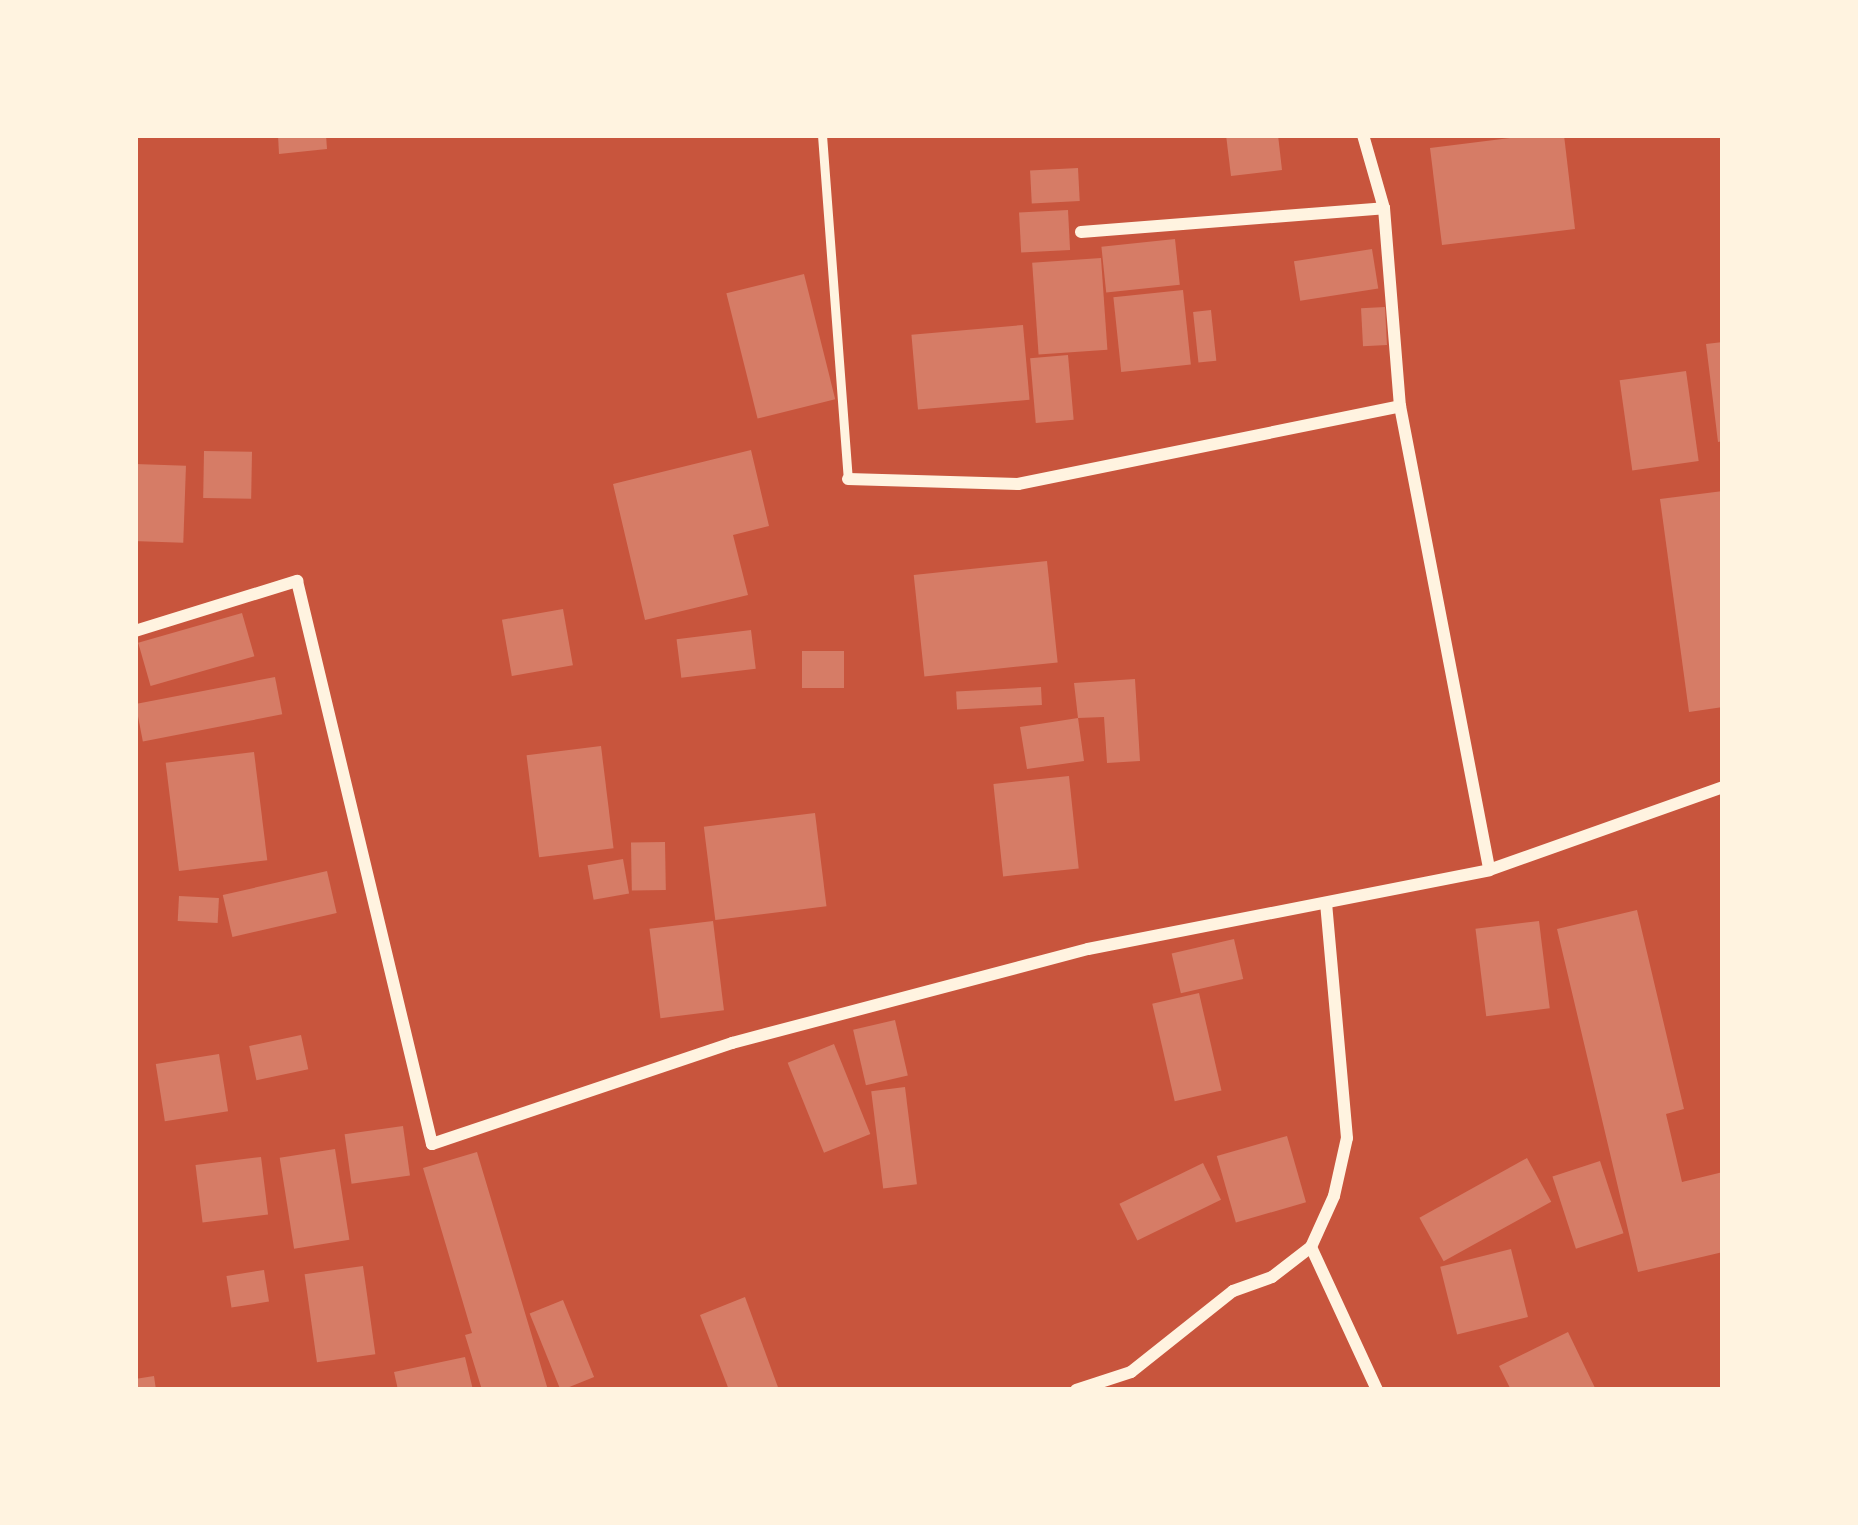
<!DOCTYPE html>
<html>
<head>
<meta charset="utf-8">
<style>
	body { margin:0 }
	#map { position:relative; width:1858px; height:1525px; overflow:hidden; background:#c8553d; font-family:"DejaVu Sans",sans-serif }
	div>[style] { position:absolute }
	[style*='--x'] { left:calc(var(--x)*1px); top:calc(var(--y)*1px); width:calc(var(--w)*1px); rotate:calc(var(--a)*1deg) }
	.building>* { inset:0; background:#d67c66; transform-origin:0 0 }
	.service>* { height:9px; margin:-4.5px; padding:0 4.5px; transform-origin:4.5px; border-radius:4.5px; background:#fff3e0 }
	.minor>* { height:12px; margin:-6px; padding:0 6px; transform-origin:6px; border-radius:6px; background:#fff3e0 }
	span { translate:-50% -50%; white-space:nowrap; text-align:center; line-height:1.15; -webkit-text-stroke:12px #fff3e0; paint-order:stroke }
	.frame { position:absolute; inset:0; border:138px solid #fff3e0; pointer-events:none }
</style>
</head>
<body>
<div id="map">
	<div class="building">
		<div style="clip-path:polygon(278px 135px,326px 135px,327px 149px,279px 154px)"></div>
		<div style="clip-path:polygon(1226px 135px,1278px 135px,1282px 170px,1231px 176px)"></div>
		<div style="clip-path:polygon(1533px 135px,1564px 135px,1575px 229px,1442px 245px,1430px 148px)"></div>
		<div style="left:1078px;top:168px;width:33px;height:48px;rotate:87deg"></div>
		<div style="left:1068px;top:210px;width:40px;height:49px;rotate:87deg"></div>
		<div style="left:1175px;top:239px;width:46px;height:74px;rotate:84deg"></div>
		<div style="left:1372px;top:249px;width:40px;height:79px;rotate:81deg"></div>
		<div style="left:1101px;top:258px;width:92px;height:69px;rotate:86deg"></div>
		<div style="left:804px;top:274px;width:129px;height:80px;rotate:76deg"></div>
		<div style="left:1183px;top:290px;width:75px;height:70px;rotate:84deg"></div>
		<div style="left:1385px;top:307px;width:38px;height:24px;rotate:87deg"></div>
		<div style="left:1211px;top:310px;width:51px;height:18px;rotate:84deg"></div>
		<div style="left:1023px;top:325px;width:75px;height:112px;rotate:85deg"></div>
		<div style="clip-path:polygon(1723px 342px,1723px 441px,1718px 442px,1706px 344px)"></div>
		<div style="left:1068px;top:355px;width:65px;height:38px;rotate:85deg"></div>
		<div style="left:1686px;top:371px;width:91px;height:67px;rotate:82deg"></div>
		<div style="clip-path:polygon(751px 450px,769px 526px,733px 535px,748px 595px,645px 620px,613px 484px)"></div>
		<div style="left:204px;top:451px;width:48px;height:47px;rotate:1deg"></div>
		<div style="left:135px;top:464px;width:51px;height:77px;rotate:2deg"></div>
		<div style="clip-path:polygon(1723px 491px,1723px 707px,1689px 712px,1660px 499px)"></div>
		<div style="left:1047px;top:561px;width:102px;height:134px;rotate:84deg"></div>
		<div style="left:563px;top:609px;width:57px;height:62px;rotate:80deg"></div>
		<div style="left:242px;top:613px;width:45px;height:108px;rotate:74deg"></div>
		<div style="left:751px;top:630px;width:39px;height:75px;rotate:83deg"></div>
		<div style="left:802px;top:651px;width:42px;height:37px"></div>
		<div style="left:275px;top:677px;width:38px;height:142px;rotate:79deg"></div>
		<div style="clip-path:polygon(1135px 679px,1140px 761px,1107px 763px,1104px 717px,1078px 718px,1084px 761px,1027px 769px,1020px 727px,1078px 718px,1074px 683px)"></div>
		<div style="left:1041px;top:687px;width:18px;height:85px;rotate:87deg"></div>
		<div style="left:601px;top:746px;width:103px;height:75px;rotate:83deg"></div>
		<div style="left:254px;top:752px;width:109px;height:89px;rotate:83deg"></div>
		<div style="left:1069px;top:776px;width:93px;height:76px;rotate:84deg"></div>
		<div style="left:815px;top:813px;width:94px;height:112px;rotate:83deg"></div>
		<div style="left:665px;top:842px;width:48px;height:34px;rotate:89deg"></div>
		<div style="left:623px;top:859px;width:35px;height:36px;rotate:80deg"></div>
		<div style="left:327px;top:871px;width:43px;height:107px;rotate:77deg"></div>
		<div style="left:179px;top:896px;width:40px;height:25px;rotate:3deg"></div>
		<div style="clip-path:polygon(1637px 910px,1684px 1109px,1666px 1114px,1682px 1182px,1723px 1172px,1723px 1252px,1638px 1272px,1557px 929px)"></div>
		<div style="left:713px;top:921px;width:90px;height:64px;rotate:83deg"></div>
		<div style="left:1539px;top:921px;width:88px;height:64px;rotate:83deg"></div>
		<div style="left:1234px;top:939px;width:41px;height:64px;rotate:77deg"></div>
		<div style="left:1199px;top:993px;width:100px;height:48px;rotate:77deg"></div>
		<div style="left:895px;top:1020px;width:57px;height:43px;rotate:77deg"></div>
		<div style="left:301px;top:1035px;width:35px;height:53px;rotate:78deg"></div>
		<div style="left:834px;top:1044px;width:97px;height:50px;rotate:68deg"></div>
		<div style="left:219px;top:1054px;width:58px;height:64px;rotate:81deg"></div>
		<div style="left:905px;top:1087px;width:98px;height:34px;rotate:83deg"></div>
		<div style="left:403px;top:1126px;width:50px;height:59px;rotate:82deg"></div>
		<div style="left:1287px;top:1136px;width:69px;height:73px;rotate:74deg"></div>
		<div style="left:335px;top:1149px;width:92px;height:56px;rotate:81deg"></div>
		<div style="clip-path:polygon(477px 1152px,548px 1390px,482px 1390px,465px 1335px,472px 1333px,423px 1168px)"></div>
		<div style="left:261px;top:1157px;width:58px;height:66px;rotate:83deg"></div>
		<div style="left:1527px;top:1158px;width:50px;height:123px;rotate:61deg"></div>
		<div style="left:1600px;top:1161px;width:76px;height:50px;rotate:72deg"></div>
		<div style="left:1203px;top:1163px;width:41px;height:93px;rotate:64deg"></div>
		<div style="left:1511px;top:1249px;width:70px;height:73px;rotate:76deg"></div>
		<div style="left:363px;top:1266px;width:89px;height:59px;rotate:82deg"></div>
		<div style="left:264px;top:1270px;width:32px;height:38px;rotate:81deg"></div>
		<div style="clip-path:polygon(745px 1297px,779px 1390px,729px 1390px,700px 1315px)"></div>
		<div style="left:563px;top:1300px;width:83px;height:36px;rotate:68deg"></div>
		<div style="clip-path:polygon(1568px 1332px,1596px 1390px,1511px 1390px,1499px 1366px)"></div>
		<div style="clip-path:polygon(465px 1357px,473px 1390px,398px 1390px,394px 1372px)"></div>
		<div style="clip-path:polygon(154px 1376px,156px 1390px,135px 1390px,135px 1379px)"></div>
	</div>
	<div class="service">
		<div style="--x:822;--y:135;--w:345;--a:85.7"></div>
	</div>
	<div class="minor">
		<div style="--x:1363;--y:135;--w:76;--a:74"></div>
		<div style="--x:1384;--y:208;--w:199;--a:85.4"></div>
		<div style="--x:1400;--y:406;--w:472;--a:79.1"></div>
		<div style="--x:1081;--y:232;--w:304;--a:-4.5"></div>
		<div style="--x:848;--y:479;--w:170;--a:1.7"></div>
		<div style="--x:1018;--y:484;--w:390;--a:-11.5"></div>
		<div style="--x:135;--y:631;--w:170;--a:-17.2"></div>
		<div style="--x:297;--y:581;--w:579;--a:76.52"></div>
		<div style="--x:432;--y:1144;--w:317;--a:-18.6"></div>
		<div style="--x:732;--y:1043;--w:368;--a:-14.8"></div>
		<div style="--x:1088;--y:949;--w:409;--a:-11.1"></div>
		<div style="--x:1489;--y:870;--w:248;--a:-19.5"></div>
		<div style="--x:1311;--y:1247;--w:157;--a:65.2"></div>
		<div style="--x:1076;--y:1390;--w:58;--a:-18.1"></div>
		<div style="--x:1131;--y:1372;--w:130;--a:-38.5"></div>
		<div style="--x:1233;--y:1291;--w:41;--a:-19.7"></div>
		<div style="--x:1272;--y:1277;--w:49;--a:-37.6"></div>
		<div style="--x:1311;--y:1247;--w:56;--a:-65.7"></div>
		<div style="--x:1334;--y:1196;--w:59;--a:-77.4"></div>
		<div style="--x:1347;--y:1138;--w:236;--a:-95.1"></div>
	</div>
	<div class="frame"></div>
</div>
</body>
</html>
